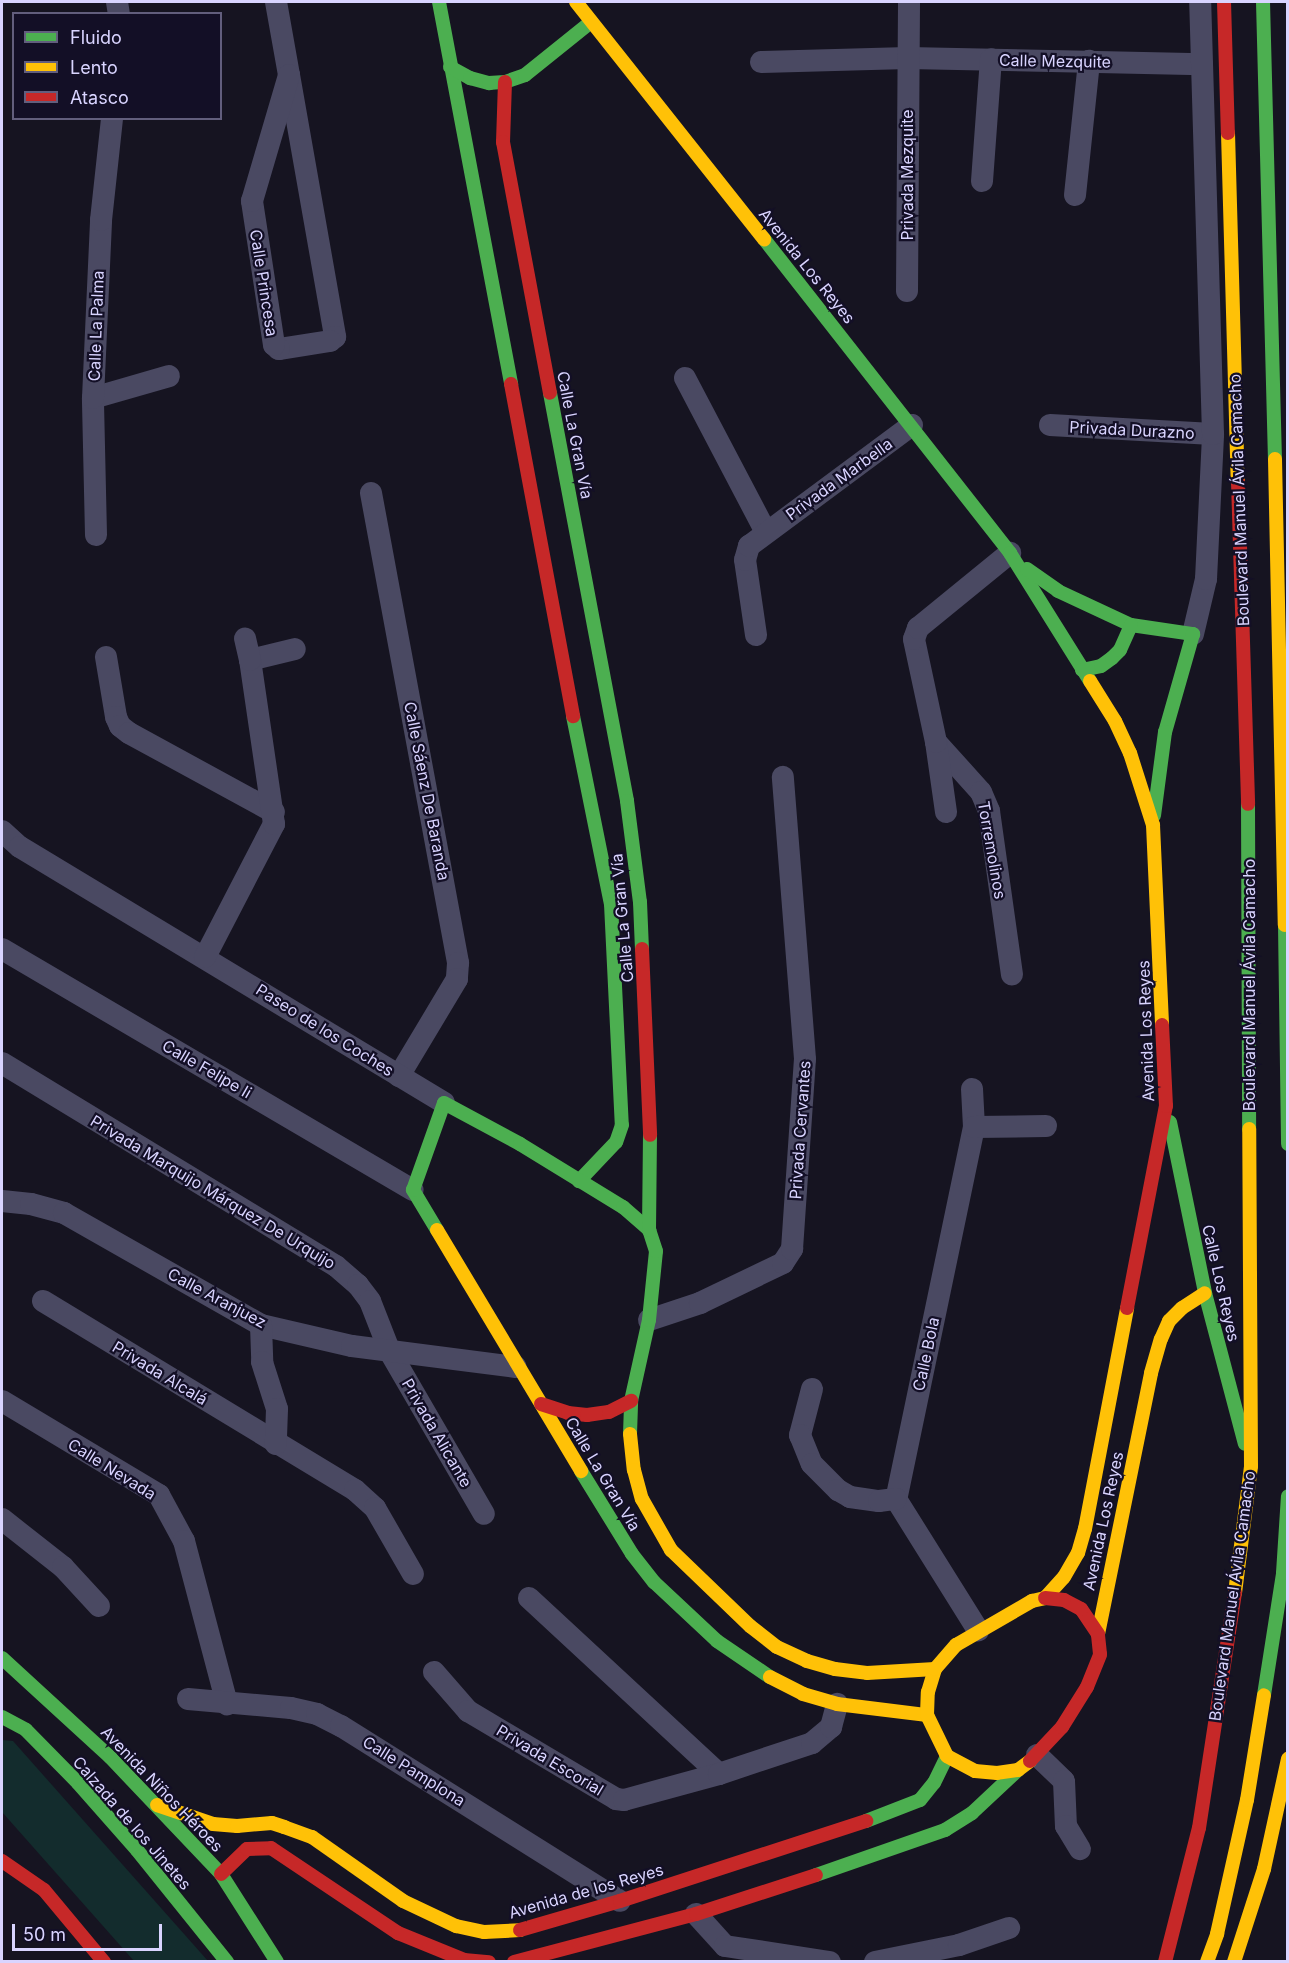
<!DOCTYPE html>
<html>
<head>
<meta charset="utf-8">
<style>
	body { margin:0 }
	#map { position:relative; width:1289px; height:1963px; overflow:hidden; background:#161421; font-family:Inter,sans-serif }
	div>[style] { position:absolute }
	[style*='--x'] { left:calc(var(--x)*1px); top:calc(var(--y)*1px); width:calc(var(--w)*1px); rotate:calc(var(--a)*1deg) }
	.green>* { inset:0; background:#132c2d }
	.street>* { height:22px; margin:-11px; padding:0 11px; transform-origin:11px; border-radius:11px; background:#4a4962 }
	.fast>* { height:14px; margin:-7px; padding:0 7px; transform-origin:7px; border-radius:7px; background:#4caf50 }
	.slow>* { height:14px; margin:-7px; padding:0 7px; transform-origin:7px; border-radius:7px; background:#ffc107 }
	.jam>* { height:14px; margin:-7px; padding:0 7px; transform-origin:7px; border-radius:7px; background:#c62828 }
	span { translate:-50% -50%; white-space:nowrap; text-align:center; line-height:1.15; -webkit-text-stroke:4.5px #130f26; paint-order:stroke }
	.street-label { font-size:16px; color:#d9d4ff }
	.frame { position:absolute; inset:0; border:3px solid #d9d4ff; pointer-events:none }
	.legend { position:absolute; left:12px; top:12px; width:210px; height:108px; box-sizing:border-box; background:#130f26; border:2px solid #625e7d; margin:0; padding:8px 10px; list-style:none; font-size:18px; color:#d9d4ff }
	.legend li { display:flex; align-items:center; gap:12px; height:30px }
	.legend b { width:30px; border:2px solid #625e7d }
	.scale { position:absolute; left:12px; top:1924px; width:150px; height:27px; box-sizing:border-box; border:3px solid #d9d4ff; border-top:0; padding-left:8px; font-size:18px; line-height:21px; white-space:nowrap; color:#d9d4ff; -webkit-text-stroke:4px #130f26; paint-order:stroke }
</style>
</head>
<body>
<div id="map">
	<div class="green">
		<div style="clip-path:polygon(2px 1740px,13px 1741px,208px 1961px,134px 1961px,2px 1812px)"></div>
	</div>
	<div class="street">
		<div style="--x:117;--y:2;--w:12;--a:81"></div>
		<div style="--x:276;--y:2;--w:74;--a:79.9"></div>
		<div style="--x:289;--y:75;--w:266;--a:80"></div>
		<div style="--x:335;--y:337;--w:6;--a:141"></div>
		<div style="--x:330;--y:341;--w:52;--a:171.1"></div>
		<div style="--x:279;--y:349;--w:6;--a:-141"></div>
		<div style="--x:274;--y:345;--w:146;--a:-98.7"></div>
		<div style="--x:252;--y:201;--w:131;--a:-73.6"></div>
		<div style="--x:761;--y:62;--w:147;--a:-1.6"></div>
		<div style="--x:908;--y:58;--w:294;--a:1.2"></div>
		<div style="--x:982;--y:181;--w:122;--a:-85.8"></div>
		<div style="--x:1075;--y:195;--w:135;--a:-84"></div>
		<div style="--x:907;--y:291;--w:289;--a:-89.6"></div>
		<div style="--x:685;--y:378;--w:174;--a:62.3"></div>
		<div style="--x:93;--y:398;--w:79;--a:-16.1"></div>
		<div style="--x:1050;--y:425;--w:163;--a:3.2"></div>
		<div style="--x:371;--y:493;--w:478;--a:79.5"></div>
		<div style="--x:458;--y:963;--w:16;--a:94"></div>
		<div style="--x:457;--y:979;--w:113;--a:120.9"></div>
		<div style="--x:96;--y:535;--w:137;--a:-91.3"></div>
		<div style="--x:93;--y:398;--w:178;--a:-87.4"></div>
		<div style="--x:101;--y:220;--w:103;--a:-83.8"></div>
		<div style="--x:1193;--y:634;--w:57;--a:-76.7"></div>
		<div style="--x:1206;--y:579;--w:145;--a:-87.2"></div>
		<div style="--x:1213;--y:434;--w:432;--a:-91.7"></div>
		<div style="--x:756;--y:635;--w:76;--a:-98.3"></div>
		<div style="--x:745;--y:560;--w:15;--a:-74"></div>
		<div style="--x:749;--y:546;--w:203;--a:-36.6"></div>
		<div style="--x:106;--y:657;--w:61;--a:80.5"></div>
		<div style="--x:116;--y:717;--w:10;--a:66"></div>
		<div style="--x:120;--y:726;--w:11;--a:38"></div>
		<div style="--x:129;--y:733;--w:165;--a:28.6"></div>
		<div style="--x:250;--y:660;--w:46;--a:-13.7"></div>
		<div style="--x:936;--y:742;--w:67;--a:48"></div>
		<div style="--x:981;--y:792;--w:21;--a:67"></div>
		<div style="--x:989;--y:811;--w:165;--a:82"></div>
		<div style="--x:946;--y:812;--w:71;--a:-98.1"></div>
		<div style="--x:936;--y:742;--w:105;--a:-102.1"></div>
		<div style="--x:914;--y:639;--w:12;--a:-70"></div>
		<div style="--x:918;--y:628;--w:119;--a:-39.2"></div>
		<div style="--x:2;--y:831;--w:24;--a:42"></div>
		<div style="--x:20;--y:847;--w:495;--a:31.1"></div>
		<div style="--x:2;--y:949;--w:476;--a:30.4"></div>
		<div style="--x:205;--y:957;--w:150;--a:-62.6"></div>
		<div style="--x:274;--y:824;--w:166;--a:-98.3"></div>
		<div style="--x:250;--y:660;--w:22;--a:-103"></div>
		<div style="--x:2;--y:1063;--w:391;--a:31.3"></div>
		<div style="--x:336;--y:1266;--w:29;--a:41"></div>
		<div style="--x:358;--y:1285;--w:20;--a:53"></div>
		<div style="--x:370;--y:1301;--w:55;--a:68.6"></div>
		<div style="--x:390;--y:1352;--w:187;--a:59.9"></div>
		<div style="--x:972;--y:1089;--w:38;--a:87"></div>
		<div style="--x:974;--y:1127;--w:380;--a:101.8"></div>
		<div style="--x:896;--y:1499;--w:155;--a:58"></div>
		<div style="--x:974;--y:1127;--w:72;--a:-0.8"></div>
		<div style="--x:2;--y:1201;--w:29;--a:6"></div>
		<div style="--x:31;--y:1204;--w:34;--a:15"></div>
		<div style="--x:64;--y:1213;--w:227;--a:29.6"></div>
		<div style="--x:261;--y:1325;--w:93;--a:13"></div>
		<div style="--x:352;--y:1346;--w:165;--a:7.3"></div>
		<div style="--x:43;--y:1301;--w:365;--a:31.2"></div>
		<div style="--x:355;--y:1490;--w:27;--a:42"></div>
		<div style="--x:375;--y:1508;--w:76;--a:60.1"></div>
		<div style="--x:649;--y:1320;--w:54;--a:-18.4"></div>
		<div style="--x:700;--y:1303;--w:92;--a:-25.7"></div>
		<div style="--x:783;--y:1263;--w:17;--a:-57"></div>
		<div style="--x:792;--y:1249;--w:190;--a:-86.1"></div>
		<div style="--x:805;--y:1059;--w:283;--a:-94.5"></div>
		<div style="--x:261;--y:1325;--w:37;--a:88"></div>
		<div style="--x:262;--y:1362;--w:49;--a:72.3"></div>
		<div style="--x:277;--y:1409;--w:35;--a:92"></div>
		<div style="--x:812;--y:1389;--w:48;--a:104.6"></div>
		<div style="--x:800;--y:1435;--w:31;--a:68"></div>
		<div style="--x:812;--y:1464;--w:37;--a:45"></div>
		<div style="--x:838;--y:1490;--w:14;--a:30"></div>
		<div style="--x:850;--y:1497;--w:29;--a:8"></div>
		<div style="--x:879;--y:1501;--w:17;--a:-7"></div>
		<div style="--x:2;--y:1401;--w:183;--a:30.9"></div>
		<div style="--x:159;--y:1495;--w:52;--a:61.5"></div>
		<div style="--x:184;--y:1541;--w:169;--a:75.2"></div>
		<div style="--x:2;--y:1519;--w:78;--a:38.2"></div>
		<div style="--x:63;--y:1567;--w:53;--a:47.3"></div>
		<div style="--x:529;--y:1598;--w:259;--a:42.8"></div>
		<div style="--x:434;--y:1672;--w:52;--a:48.9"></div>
		<div style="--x:468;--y:1711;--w:172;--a:30.7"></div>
		<div style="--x:616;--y:1799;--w:8;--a:7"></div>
		<div style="--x:624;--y:1800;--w:98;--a:-15.3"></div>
		<div style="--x:719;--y:1774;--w:98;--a:-18.4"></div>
		<div style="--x:812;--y:1743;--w:25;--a:-40"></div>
		<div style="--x:831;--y:1727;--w:24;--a:-75"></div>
		<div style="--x:188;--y:1699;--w:103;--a:5"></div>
		<div style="--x:291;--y:1708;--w:27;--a:13"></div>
		<div style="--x:317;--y:1714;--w:27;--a:27"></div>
		<div style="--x:341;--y:1726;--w:329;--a:32.1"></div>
		<div style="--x:1037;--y:1755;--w:37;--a:44"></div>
		<div style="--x:1064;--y:1781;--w:45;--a:87.5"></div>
		<div style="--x:1066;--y:1826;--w:27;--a:59"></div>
		<div style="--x:696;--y:1914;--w:43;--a:47.8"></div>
		<div style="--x:725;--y:1946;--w:106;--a:8.7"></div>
		<div style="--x:875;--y:1962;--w:86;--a:-11.4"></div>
		<div style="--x:959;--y:1945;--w:53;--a:-18.8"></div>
	</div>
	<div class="fast">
		<div style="--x:439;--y:2;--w:389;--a:79.3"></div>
		<div style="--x:1263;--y:2;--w:457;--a:88.5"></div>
		<div style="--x:450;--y:67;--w:23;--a:29"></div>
		<div style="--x:470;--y:78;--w:20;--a:15"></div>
		<div style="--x:489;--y:83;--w:16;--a:-4"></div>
		<div style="--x:505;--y:82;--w:21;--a:-19"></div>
		<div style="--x:525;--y:75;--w:85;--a:-38.8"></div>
		<div style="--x:764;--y:239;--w:399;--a:51.9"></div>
		<div style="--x:1010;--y:553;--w:151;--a:58"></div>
		<div style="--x:550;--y:393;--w:415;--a:79.3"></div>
		<div style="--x:627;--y:801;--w:102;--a:82.7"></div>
		<div style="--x:640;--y:902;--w:47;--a:87.6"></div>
		<div style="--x:1027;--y:569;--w:38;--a:35"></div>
		<div style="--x:1058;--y:591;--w:81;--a:25"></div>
		<div style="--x:1131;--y:625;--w:63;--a:8.3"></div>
		<div style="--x:1193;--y:634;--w:102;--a:105.9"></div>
		<div style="--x:1165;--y:732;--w:84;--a:97.5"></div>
		<div style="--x:1082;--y:670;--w:19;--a:-12"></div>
		<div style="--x:1101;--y:666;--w:14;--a:-36"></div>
		<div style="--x:1112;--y:658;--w:11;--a:-45"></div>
		<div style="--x:1120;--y:650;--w:27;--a:-66"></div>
		<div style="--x:573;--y:716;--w:192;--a:78.6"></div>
		<div style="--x:611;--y:904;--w:221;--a:87.2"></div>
		<div style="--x:622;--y:1125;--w:18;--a:109"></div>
		<div style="--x:616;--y:1142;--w:54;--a:133.5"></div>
		<div style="--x:1248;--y:804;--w:325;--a:89.8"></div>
		<div style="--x:1285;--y:925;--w:219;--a:89.2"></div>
		<div style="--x:1170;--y:1122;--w:175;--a:78.4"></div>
		<div style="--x:1205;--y:1293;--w:156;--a:75.2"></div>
		<div style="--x:437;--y:1230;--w:47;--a:-121"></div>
		<div style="--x:413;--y:1190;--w:92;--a:-70.4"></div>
		<div style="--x:444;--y:1103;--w:86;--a:28.3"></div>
		<div style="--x:520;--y:1144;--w:121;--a:31.5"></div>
		<div style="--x:623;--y:1207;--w:35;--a:41"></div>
		<div style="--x:630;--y:1434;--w:33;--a:-88"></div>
		<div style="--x:631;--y:1401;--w:83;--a:-77.5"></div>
		<div style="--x:649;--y:1320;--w:69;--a:-84.2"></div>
		<div style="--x:656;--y:1251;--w:22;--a:-108"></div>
		<div style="--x:649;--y:1230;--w:95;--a:-89.4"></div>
		<div style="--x:581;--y:1471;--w:97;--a:58.4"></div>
		<div style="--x:632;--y:1554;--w:36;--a:52"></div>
		<div style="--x:654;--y:1582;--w:86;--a:43.1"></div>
		<div style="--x:717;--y:1641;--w:64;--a:34.2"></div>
		<div style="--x:2;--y:1658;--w:147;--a:42.5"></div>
		<div style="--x:110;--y:1757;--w:161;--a:46.5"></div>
		<div style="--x:221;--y:1874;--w:104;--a:57.5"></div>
		<div style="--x:1264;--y:1695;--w:123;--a:-81.1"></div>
		<div style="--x:1283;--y:1573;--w:77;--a:-86.3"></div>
		<div style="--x:2;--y:1717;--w:27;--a:28"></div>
		<div style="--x:26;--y:1730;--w:74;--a:45.5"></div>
		<div style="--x:78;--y:1783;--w:89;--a:48.6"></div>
		<div style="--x:137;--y:1850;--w:144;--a:51.2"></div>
		<div style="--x:866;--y:1821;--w:58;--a:-21.3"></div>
		<div style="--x:920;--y:1800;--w:22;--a:-51"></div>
		<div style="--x:934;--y:1783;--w:30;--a:-64"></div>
		<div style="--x:816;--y:1875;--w:137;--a:-19.2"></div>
		<div style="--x:945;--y:1830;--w:32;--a:-32"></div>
		<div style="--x:972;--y:1813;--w:63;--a:-43.1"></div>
	</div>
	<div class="slow">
		<div style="--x:576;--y:2;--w:303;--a:51.6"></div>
		<div style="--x:1228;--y:133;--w:349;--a:88.4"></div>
		<div style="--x:1275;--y:459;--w:466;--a:88.8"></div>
		<div style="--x:1090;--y:681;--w:47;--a:58"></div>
		<div style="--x:1115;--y:721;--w:35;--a:65"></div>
		<div style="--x:1130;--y:753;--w:76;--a:72.3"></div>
		<div style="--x:1153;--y:825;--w:200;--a:87.4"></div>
		<div style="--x:437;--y:1230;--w:281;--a:59.1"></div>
		<div style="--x:630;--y:1434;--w:36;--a:84"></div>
		<div style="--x:634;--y:1470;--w:30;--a:75"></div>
		<div style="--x:642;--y:1499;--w:59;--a:60.4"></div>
		<div style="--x:671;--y:1550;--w:110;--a:43.9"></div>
		<div style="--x:750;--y:1626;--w:34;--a:38"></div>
		<div style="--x:777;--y:1647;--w:33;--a:25"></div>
		<div style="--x:807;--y:1661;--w:29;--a:16"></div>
		<div style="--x:835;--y:1669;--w:32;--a:7"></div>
		<div style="--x:867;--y:1673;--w:68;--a:-3.4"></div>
		<div style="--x:1235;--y:1593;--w:128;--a:-82.8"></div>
		<div style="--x:1251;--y:1466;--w:337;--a:-90.3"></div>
		<div style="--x:1045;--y:1598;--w:28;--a:-48"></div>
		<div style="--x:1064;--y:1577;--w:28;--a:-60"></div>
		<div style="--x:1078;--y:1553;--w:25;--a:-74"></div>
		<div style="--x:1085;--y:1529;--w:225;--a:-79.2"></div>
		<div style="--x:1098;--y:1634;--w:266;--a:-78.5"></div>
		<div style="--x:1151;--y:1373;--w:35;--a:-74"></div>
		<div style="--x:1161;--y:1339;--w:20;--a:-66"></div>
		<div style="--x:1169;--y:1321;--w:18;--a:-45"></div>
		<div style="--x:1182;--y:1308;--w:27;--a:-33"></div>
		<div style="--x:770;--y:1677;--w:37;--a:27"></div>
		<div style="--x:803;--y:1694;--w:35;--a:16"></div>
		<div style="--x:837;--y:1704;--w:91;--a:7"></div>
		<div style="--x:1030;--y:1761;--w:15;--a:143"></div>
		<div style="--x:1018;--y:1770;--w:21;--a:172"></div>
		<div style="--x:997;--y:1773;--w:22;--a:-175"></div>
		<div style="--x:975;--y:1771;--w:32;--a:-152"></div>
		<div style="--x:947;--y:1756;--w:46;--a:-116"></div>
		<div style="--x:927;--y:1715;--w:23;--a:-88"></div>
		<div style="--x:928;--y:1692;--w:24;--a:-73"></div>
		<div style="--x:935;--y:1669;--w:32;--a:-49"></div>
		<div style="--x:956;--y:1645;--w:88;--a:-30.1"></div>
		<div style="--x:1032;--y:1601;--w:13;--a:-13"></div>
		<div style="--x:157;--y:1805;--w:59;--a:18.7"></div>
		<div style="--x:213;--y:1824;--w:24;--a:5"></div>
		<div style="--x:237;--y:1826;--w:35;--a:-5"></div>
		<div style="--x:272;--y:1823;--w:13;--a:18"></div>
		<div style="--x:284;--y:1827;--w:30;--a:20"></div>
		<div style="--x:312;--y:1837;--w:111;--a:35.1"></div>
		<div style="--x:403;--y:1901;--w:59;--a:25.3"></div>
		<div style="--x:456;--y:1926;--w:29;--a:12"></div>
		<div style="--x:484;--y:1932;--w:36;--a:-3"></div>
		<div style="--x:1207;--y:1962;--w:30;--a:-70"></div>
		<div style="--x:1217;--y:1934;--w:137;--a:-77.4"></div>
		<div style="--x:1247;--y:1800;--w:106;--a:-80.8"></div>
		<div style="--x:1234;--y:1962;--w:98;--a:-72.1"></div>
		<div style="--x:1264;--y:1869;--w:113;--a:-77.7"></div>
	</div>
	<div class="jam">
		<div style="--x:1224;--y:2;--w:131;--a:88.3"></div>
		<div style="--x:505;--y:82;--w:60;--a:91.9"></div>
		<div style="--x:503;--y:142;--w:255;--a:79.4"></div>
		<div style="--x:511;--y:384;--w:338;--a:79.4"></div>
		<div style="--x:1238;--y:482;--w:322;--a:88.2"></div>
		<div style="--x:642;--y:949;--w:186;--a:87.5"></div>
		<div style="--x:1127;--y:1308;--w:206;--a:-79.1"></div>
		<div style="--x:1166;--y:1106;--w:81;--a:-92.8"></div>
		<div style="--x:541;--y:1404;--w:28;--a:18"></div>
		<div style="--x:568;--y:1413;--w:19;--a:6"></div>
		<div style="--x:587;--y:1415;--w:22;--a:-8"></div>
		<div style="--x:609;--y:1412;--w:25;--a:-27"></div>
		<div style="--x:1030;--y:1761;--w:47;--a:-46.7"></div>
		<div style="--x:1062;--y:1727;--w:47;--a:-58"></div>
		<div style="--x:1087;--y:1687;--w:35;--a:-68"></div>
		<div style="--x:1100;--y:1654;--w:20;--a:-96"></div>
		<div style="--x:1098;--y:1634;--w:30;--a:-124"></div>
		<div style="--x:1081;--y:1609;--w:19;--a:-152"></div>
		<div style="--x:1064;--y:1600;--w:19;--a:-174"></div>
		<div style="--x:2;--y:1861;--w:51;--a:34.6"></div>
		<div style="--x:44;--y:1890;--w:94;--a:50.2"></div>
		<div style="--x:221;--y:1874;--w:36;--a:-44"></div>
		<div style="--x:247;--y:1849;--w:24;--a:-2"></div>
		<div style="--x:271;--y:1848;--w:153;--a:33.8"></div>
		<div style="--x:398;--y:1933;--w:71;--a:22.2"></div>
		<div style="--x:464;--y:1960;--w:25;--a:5"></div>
		<div style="--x:520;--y:1930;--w:104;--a:-16.2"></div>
		<div style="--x:620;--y:1901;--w:259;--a:-18"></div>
		<div style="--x:514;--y:1962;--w:188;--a:-14.8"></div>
		<div style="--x:696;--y:1914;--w:126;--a:-18"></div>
		<div style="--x:1165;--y:1962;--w:138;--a:-75.8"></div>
		<div style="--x:1199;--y:1828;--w:238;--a:-81.3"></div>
	</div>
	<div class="street-label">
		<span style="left:1055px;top:61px;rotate:1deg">Calle Mezquite</span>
		<span style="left:907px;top:175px;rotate:-90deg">Privada Mezquite</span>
		<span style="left:807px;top:266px;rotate:51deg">Avenida Los Reyes</span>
		<span style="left:264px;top:283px;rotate:81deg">Calle Princesa</span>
		<span style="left:96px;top:326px;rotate:-88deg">Calle La Palma</span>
		<span style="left:1132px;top:430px;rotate:3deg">Privada Durazno</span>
		<span style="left:575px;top:435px;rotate:79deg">Calle La Gran Vía</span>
		<span style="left:839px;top:479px;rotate:-36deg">Privada Marbella</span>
		<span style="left:1239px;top:500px;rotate:-92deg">Boulevard Manuel Ávila Camacho</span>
		<span style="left:427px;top:791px;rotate:79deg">Calle Sáenz De Baranda</span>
		<span style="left:992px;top:850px;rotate:80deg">Torremolinos</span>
		<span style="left:622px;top:918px;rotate:-95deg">Calle La Gran Vía</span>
		<span style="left:1249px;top:985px;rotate:-90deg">Boulevard Manuel Ávila Camacho</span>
		<span style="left:325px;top:1030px;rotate:32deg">Paseo de los Coches</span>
		<span style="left:1146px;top:1031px;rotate:-92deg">Avenida Los Reyes</span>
		<span style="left:207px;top:1069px;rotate:30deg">Calle Felipe Ii</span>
		<span style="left:800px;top:1130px;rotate:-86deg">Privada Cervantes</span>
		<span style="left:213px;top:1192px;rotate:31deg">Privada Marquijo Márquez De Urquijo</span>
		<span style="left:1221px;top:1283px;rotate:77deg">Calle Los Reyes</span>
		<span style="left:217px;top:1298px;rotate:28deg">Calle Aranjuez</span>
		<span style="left:926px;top:1354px;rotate:-78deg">Calle Bola</span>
		<span style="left:160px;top:1373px;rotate:31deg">Privada Alcalá</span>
		<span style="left:437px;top:1433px;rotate:60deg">Privada Alicante</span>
		<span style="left:112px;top:1469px;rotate:32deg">Calle Nevada</span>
		<span style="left:603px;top:1474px;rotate:59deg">Calle La Gran Vía</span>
		<span style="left:1103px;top:1521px;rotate:-78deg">Avenida Los Reyes</span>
		<span style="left:1232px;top:1596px;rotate:-82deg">Boulevard Manuel Ávila Camacho</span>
		<span style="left:550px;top:1760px;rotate:31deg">Privada Escorial</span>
		<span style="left:414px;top:1771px;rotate:32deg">Calle Pamplona</span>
		<span style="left:162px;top:1789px;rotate:46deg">Avenida Niños Héroes</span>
		<span style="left:132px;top:1823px;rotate:49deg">Calzada de los Jinetes</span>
		<span style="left:586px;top:1891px;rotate:-16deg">Avenida de los Reyes</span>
	</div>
	<div class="frame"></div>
	<ul class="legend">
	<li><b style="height:8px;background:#4caf50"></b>Fluido</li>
	<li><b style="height:8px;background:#ffc107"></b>Lento</li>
	<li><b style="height:8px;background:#c62828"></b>Atasco</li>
	</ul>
	<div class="scale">50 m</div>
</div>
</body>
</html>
